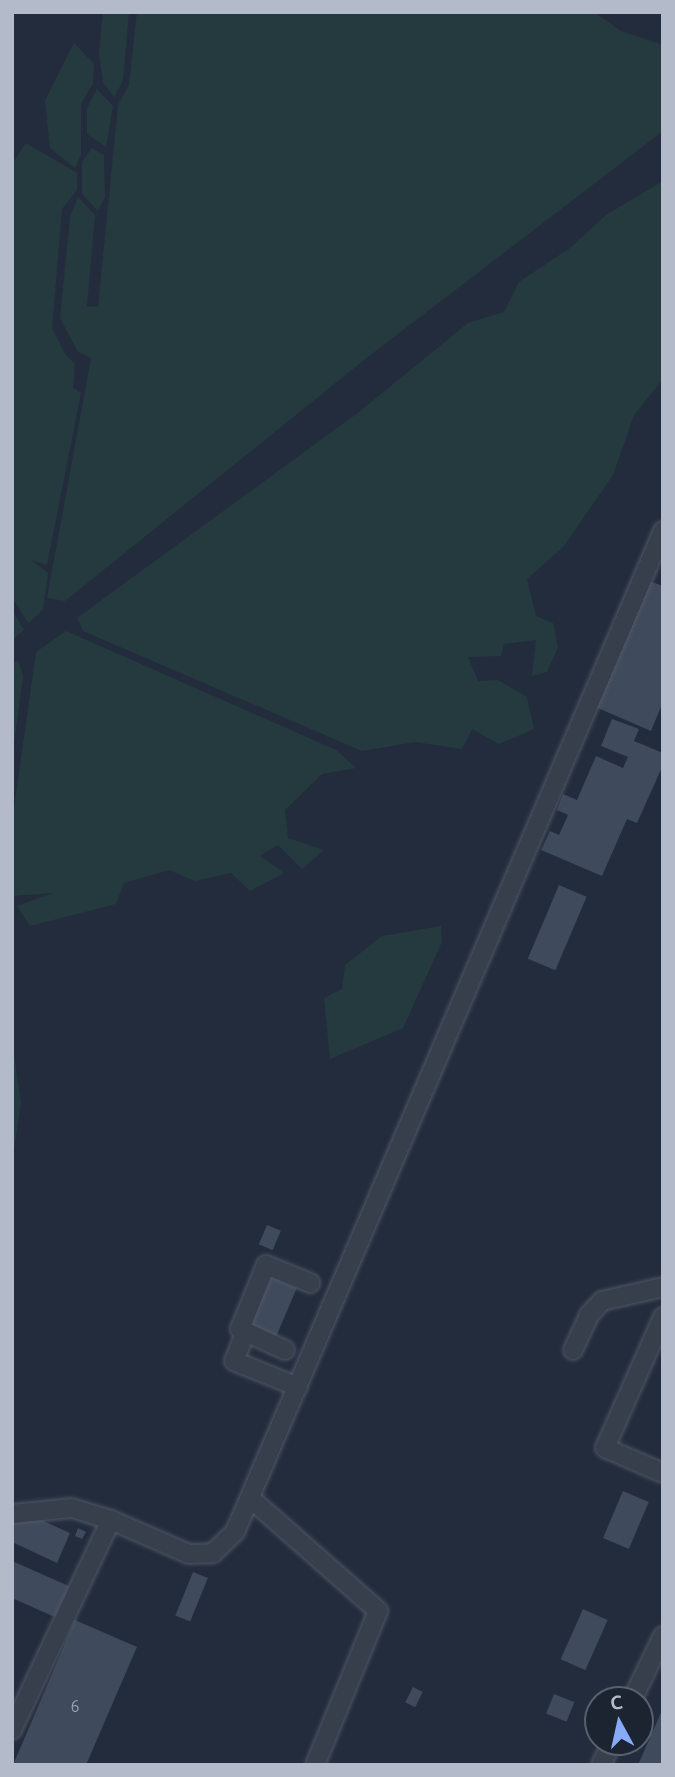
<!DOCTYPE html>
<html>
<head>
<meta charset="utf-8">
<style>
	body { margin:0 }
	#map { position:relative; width:675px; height:1777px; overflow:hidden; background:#232c3d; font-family:Ubuntu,sans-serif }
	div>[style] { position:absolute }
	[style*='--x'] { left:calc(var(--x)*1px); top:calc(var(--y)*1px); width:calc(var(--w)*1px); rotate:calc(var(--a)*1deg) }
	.green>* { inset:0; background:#253a3e }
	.building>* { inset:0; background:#3f4a5d; transform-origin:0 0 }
	.roads { filter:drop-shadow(0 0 2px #4f5765) drop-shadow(0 0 2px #4f5765) }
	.minor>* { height:18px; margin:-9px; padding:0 9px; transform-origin:9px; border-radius:9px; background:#373f4d }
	span { translate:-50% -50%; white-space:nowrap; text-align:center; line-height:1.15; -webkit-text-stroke:7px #1c2432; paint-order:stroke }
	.number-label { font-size:16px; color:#969eae }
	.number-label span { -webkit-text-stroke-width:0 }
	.frame { position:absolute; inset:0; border:14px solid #b3bac9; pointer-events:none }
	.north { position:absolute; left:584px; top:1686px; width:70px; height:70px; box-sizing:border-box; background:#1c2432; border:2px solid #58606e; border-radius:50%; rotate:352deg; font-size:19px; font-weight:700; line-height:28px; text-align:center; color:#b3bac9 }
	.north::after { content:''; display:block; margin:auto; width:24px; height:32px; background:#88abf9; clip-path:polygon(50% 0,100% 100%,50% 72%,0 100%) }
</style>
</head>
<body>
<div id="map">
	<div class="green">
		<div style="clip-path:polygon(103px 12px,129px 12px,123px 81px,114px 97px,103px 82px,99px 54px)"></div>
		<div style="clip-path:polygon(137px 12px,594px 12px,621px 31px,663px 45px,663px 131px,364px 360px,65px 601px,47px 598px,91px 358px,78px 352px,60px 318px,70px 217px,78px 197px,95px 215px,87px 306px,98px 307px,118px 105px,129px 85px)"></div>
		<div style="clip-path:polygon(74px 43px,94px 64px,93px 83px,81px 104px,81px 155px,75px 168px,50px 148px,45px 101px)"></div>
		<div style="clip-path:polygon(97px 89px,113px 106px,106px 147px,87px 134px,87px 108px)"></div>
		<div style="clip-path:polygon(26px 143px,77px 173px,77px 190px,62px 209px,52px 328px,65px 354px,75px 364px,73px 388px,81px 393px,47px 565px,31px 560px,48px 573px,43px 610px,28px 623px,14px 600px,12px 610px,24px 630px,12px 640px,12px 164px)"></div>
		<div style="clip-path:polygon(92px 148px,104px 155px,105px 197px,98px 211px,82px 194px,82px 162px)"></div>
		<div style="clip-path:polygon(663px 181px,663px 379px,634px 415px,613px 475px,564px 546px,527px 579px,536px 616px,553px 623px,558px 647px,547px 672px,532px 676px,536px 640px,504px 644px,501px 656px,468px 657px,478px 681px,498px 680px,527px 697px,534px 729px,499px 744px,472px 729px,462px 749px,415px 742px,362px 751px,83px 631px,77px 618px,359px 412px,468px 323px,504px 312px,519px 282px,570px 248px,606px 215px)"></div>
		<div style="clip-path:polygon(66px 631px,336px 750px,356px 768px,322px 774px,285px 810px,288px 838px,324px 850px,302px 869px,278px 845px,260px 856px,284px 873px,250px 891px,231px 873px,195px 881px,169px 870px,124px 883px,116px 904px,30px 926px,17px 906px,54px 893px,12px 896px,12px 823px,36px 652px)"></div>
		<div style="clip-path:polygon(18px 660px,23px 676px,12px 759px,12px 664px)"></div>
		<div style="clip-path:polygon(441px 926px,442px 942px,403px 1028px,330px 1059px,324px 998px,342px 989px,345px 965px,382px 936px)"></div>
		<div style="clip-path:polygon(12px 1040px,21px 1102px,12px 1164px)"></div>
	</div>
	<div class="building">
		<div style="clip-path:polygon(644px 579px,663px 586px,663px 702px,651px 731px,591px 705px)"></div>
		<div style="clip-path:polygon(612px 719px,639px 729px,634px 741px,663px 753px,663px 765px,637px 823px,627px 819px,602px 876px,541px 850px,550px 831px,559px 835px,568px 815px,557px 810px,563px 794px,577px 800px,596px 756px,623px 768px,628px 757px,601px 746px)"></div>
		<div style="left:559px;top:885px;width:30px;height:80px;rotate:23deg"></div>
		<div style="left:267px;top:1225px;width:15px;height:21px;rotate:23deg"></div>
		<div style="left:271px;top:1277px;width:28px;height:55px;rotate:23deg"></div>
		<div style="left:623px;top:1491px;width:28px;height:51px;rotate:23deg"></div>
		<div style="clip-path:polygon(12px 1507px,70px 1533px,57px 1563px,12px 1542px)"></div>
		<div style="clip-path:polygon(78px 1528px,86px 1532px,82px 1539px,75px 1536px)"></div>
		<div style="clip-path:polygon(12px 1561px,71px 1587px,57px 1618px,12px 1598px)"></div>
		<div style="left:193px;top:1572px;width:16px;height:47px;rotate:22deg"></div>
		<div style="left:583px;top:1609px;width:27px;height:55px;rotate:24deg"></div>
		<div style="clip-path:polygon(75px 1620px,137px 1647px,86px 1765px,13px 1765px)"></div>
		<div style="left:413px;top:1687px;width:11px;height:17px;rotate:27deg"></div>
		<div style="left:554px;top:1694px;width:22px;height:21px;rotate:22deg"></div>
		<div style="clip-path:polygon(663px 1708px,663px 1765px,638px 1765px)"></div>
	</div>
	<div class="roads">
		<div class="minor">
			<div style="--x:663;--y:1317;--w:143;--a:113.9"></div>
			<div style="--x:605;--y:1448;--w:63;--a:23.3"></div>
			<div style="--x:246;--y:1332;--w:43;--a:24.8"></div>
			<div style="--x:573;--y:1350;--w:38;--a:-65"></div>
			<div style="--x:589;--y:1315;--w:19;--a:-47"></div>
			<div style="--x:602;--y:1301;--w:63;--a:-12.9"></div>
			<div style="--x:298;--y:1387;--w:69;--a:-157.9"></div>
			<div style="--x:234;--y:1361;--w:31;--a:-68"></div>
			<div style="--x:246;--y:1332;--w:7;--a:-153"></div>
			<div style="--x:240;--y:1329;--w:69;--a:-67.9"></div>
			<div style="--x:266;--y:1265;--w:48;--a:22.2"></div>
			<div style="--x:250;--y:1498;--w:171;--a:41.4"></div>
			<div style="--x:378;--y:1611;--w:166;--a:112.2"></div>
			<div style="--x:12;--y:1514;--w:60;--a:-5.7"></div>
			<div style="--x:72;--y:1508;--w:41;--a:17.1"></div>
			<div style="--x:111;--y:1520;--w:85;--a:23.6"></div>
			<div style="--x:189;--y:1554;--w:24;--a:-2"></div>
			<div style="--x:213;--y:1553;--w:30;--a:-44"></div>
			<div style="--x:235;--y:1532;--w:1089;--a:-66.85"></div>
			<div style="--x:632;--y:1700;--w:71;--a:-64.2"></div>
			<div style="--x:12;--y:1730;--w:232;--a:-64.8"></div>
			<div style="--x:601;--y:1765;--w:25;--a:-64"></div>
		</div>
	</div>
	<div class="number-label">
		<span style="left:75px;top:1706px">6</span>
	</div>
	<div class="frame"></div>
	<div class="north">С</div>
</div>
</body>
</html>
